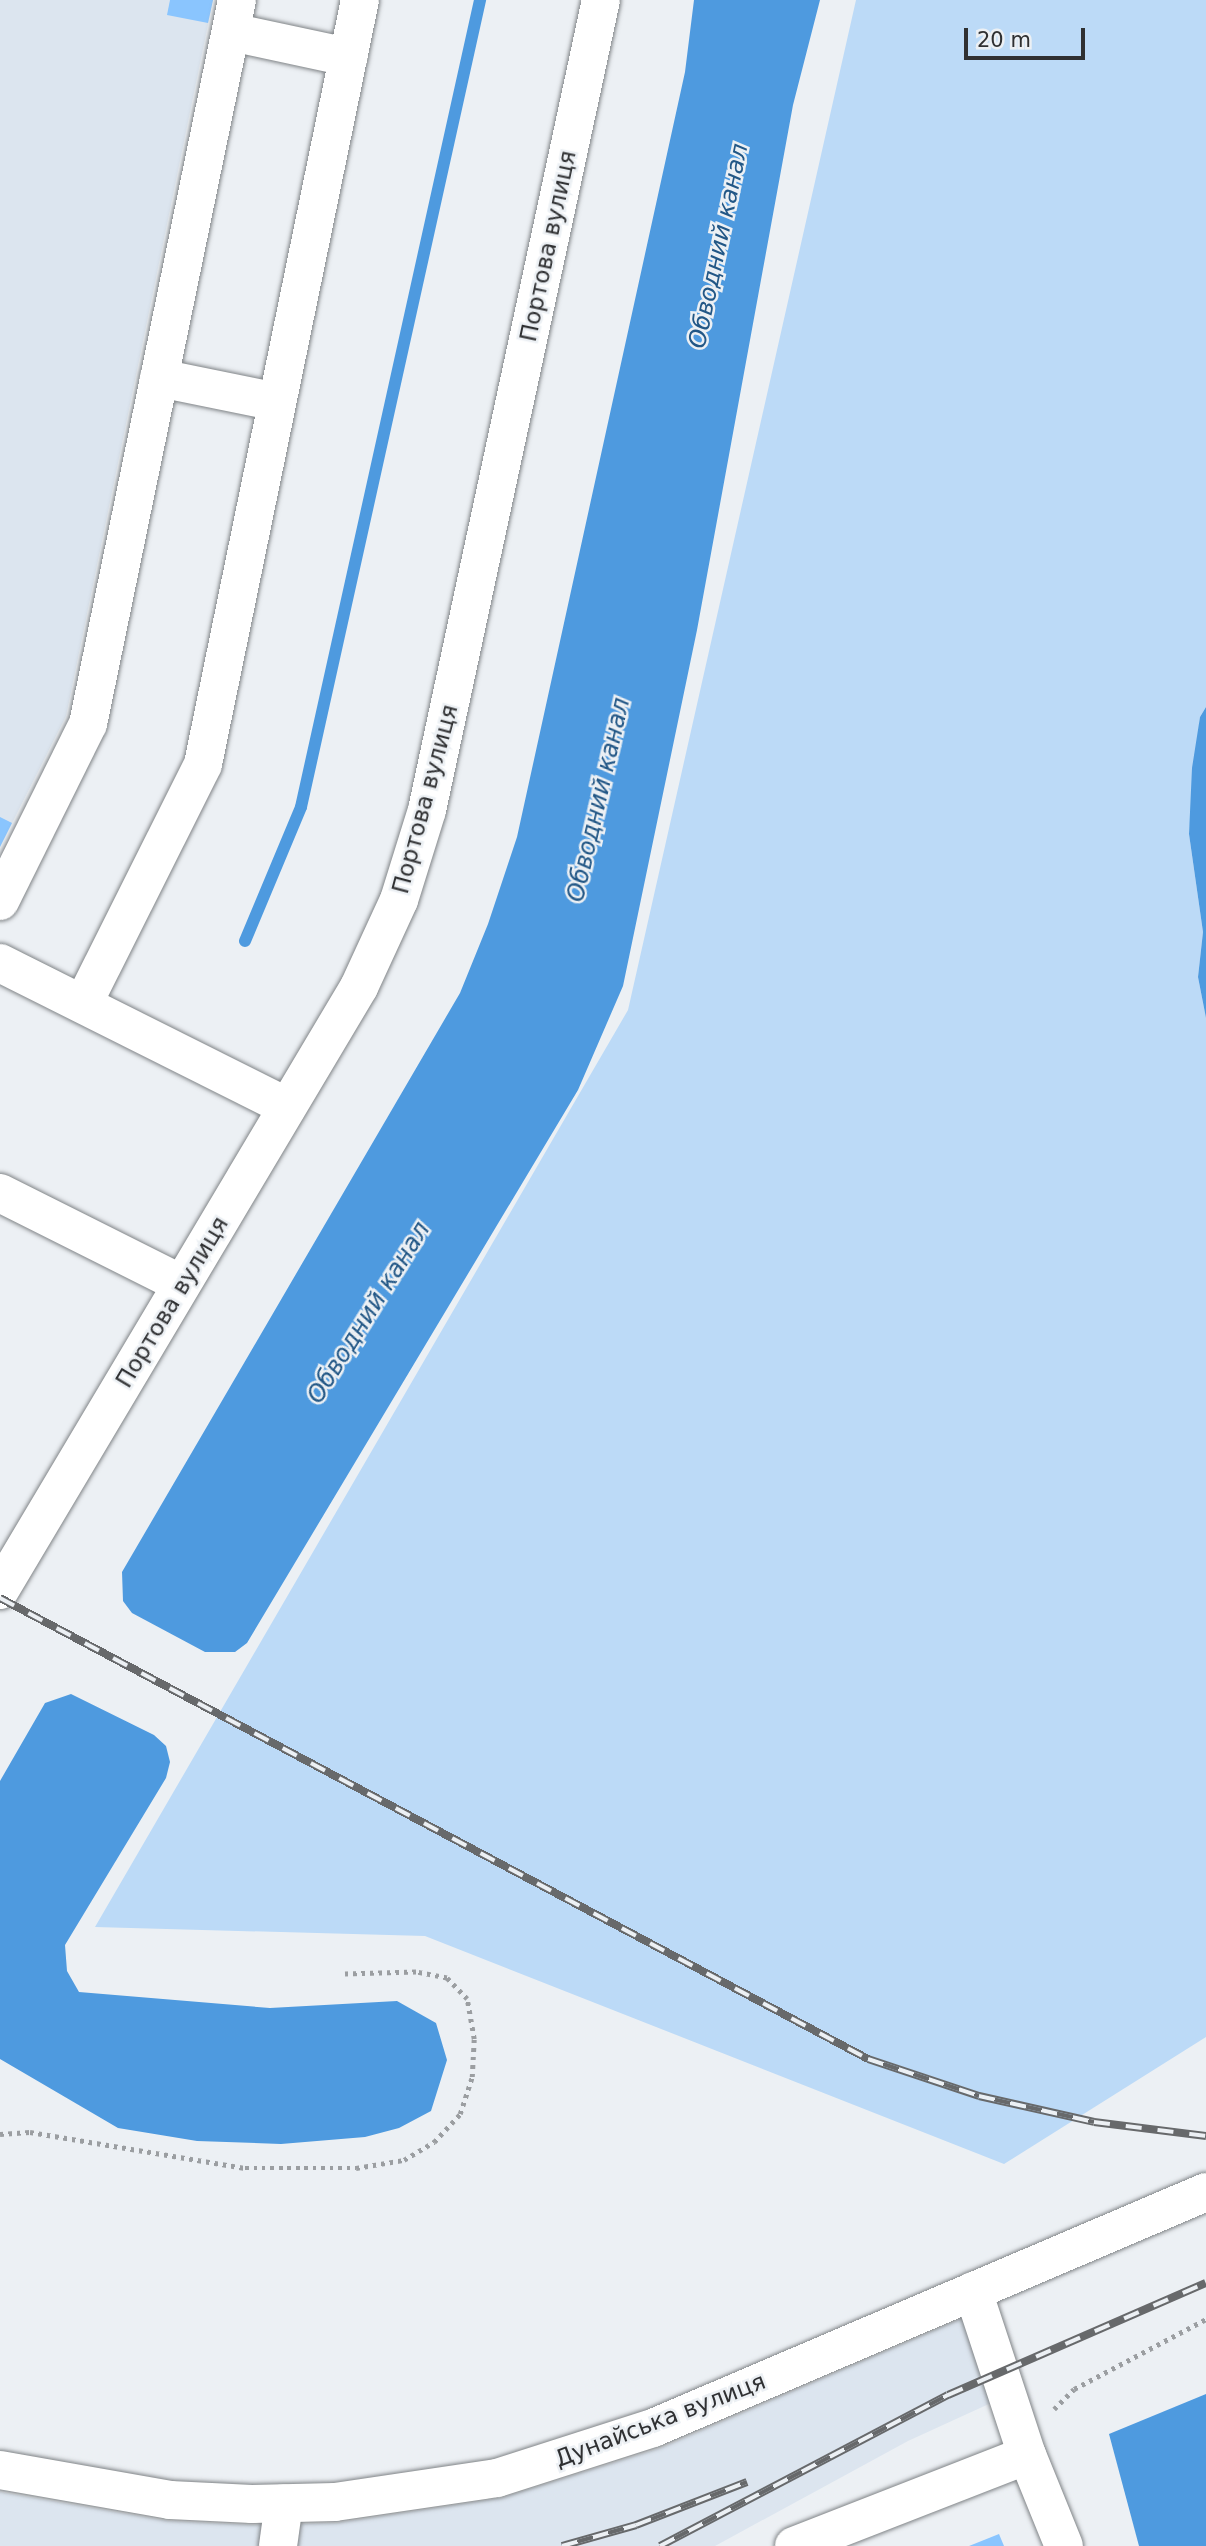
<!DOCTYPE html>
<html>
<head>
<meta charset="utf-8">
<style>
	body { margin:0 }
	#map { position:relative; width:1206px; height:2546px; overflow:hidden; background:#ecf0f4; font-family:"DejaVu Sans",sans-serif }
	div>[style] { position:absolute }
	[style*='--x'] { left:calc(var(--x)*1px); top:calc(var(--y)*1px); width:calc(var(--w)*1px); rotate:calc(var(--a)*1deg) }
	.built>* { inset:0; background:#dce5ef }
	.green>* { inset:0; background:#bcdaf7 }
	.water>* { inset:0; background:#4e9adf }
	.stream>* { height:12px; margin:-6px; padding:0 6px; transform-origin:6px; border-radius:6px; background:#4e9adf }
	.building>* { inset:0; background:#8ac5fe }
	.path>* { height:4.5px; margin-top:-2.25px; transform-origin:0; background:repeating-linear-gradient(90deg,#9b9ea1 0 3.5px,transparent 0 8.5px) }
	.roads { filter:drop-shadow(0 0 2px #808487) drop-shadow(0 0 2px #808487) }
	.minor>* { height:38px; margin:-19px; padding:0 19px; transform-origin:19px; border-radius:19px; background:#fff }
	.rail>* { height:8px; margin-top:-4px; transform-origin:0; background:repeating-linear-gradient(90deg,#ecf0f4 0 16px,#67696b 0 32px); box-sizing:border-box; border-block:2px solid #67696b }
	span { translate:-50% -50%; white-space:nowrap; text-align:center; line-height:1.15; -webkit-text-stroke:5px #ecf0f4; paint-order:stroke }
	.street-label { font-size:23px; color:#2f3032 }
	.water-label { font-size:24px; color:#225786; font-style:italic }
	.scale { position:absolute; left:964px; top:28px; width:121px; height:32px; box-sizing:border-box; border:4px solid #2f3032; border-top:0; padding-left:9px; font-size:21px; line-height:24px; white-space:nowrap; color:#2f3032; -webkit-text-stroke:5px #ecf0f4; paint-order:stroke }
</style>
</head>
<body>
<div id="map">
	<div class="built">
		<div style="clip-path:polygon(0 0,213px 0,66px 716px,0 847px)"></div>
		<div style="clip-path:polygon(963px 2318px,991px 2403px,908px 2441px,715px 2546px,0 2546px,0 2492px,168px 2521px,252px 2525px,336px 2523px,501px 2498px,661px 2448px)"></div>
	</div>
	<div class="green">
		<div style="clip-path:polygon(856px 0,1206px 0,1206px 707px,1200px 717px,1189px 834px,1203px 932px,1198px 977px,1206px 1018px,1206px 2037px,1004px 2164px,425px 1936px,95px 1927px,628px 1010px)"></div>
	</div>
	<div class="water">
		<div style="clip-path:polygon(694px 0,820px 0,793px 105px,697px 630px,623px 986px,578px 1090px,247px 1643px,235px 1652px,205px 1652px,132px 1613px,123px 1601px,122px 1572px,460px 993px,488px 924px,517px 837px,685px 72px)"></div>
		<div style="clip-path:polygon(1206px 707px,1206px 1018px,1198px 977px,1203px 932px,1189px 834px,1192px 768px,1200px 717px)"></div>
		<div style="clip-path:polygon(71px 1694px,154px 1735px,166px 1746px,170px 1762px,166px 1778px,65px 1945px,67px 1971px,79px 1992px,270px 2008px,397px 2001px,436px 2023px,447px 2060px,431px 2111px,399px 2128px,365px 2137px,281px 2144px,197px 2141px,118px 2128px,0 2059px,0 1781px,45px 1703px)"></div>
		<div style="clip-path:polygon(1206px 2394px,1206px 2546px,1139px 2546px,1109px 2434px)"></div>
	</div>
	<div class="stream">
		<div style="--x:245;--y:941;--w:145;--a:-67.3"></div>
		<div style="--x:301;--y:807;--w:827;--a:-77.49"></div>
	</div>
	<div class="building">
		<div style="clip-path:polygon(170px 0,213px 0,208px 23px,167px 15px)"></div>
		<div style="clip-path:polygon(0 817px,12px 823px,0 847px)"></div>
		<div style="clip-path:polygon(999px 2534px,1004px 2546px,969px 2546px)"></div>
	</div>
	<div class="path">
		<div style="--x:0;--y:2134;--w:30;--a:-4"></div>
		<div style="--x:30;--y:2132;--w:218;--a:9.5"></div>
		<div style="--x:245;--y:2168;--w:111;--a:0"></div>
		<div style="--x:356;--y:2168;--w:49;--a:-9.5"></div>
		<div style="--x:404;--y:2160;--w:35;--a:-31"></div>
		<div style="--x:434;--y:2142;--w:38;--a:-47"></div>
		<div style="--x:460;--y:2114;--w:39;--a:-72"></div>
		<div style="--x:472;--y:2077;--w:38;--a:-87"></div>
		<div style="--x:474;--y:2039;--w:41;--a:-99.9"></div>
		<div style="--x:467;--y:1999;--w:29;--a:-134"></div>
		<div style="--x:447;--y:1978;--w:32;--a:-169"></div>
		<div style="--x:416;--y:1972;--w:71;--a:178.4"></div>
		<div style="--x:1054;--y:2409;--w:28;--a:-45"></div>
		<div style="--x:1074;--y:2389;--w:149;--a:-27.9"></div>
	</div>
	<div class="roads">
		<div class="minor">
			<div style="--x:231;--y:32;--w:120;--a:12.1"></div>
			<div style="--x:159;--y:378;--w:120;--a:11.5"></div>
			<div style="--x:0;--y:901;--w:198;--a:-63.6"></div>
			<div style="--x:88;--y:724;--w:739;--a:-78.37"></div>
			<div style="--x:0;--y:963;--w:321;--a:26.6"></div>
			<div style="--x:83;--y:1004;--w:268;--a:-63.4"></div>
			<div style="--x:203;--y:764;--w:780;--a:-78.39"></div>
			<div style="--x:0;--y:1193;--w:203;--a:26.6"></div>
			<div style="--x:0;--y:1590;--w:702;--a:-59.23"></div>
			<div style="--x:359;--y:987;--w:96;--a:-65.3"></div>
			<div style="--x:399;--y:900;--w:94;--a:-72.7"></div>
			<div style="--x:427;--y:810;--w:828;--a:-77.88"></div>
			<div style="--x:973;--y:2291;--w:173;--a:71.8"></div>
			<div style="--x:1027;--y:2455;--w:98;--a:67.9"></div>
			<div style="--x:0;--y:2470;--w:173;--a:10"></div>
			<div style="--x:170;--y:2500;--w:82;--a:2.8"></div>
			<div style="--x:252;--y:2504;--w:83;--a:-1.4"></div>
			<div style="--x:335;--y:2502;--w:164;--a:-8.4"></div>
			<div style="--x:497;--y:2478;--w:164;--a:-17.8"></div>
			<div style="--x:653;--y:2428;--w:601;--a:-23.11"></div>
			<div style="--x:278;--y:2546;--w:43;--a:-82.1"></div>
			<div style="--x:794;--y:2546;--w:250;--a:-21.3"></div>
		</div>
	</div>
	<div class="rail">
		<div style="--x:0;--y:1598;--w:983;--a:27.97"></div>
		<div style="--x:868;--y:2059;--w:117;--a:18.4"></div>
		<div style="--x:979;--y:2096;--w:118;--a:12.7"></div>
		<div style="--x:1094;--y:2122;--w:113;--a:7.1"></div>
		<div style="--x:562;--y:2546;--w:77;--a:-15.8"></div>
		<div style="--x:636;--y:2525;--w:119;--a:-21.2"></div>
		<div style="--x:660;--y:2546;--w:325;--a:-27.7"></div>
		<div style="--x:948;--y:2395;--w:281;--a:-23.5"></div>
	</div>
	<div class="street-label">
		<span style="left:548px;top:246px;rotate:-78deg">Портова вулиця</span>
		<span style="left:425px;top:799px;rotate:-75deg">Портова вулиця</span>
		<span style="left:172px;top:1302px;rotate:-59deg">Портова вулиця</span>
		<span style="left:660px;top:2420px;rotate:-21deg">Дунайська вулиця</span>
	</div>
	<div class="water-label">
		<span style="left:719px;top:246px;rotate:-78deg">Обводний канал</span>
		<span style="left:599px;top:800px;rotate:-77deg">Обводний канал</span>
		<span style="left:369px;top:1313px;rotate:-58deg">Обводний канал</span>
	</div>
	<div class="scale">20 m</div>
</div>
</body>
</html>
